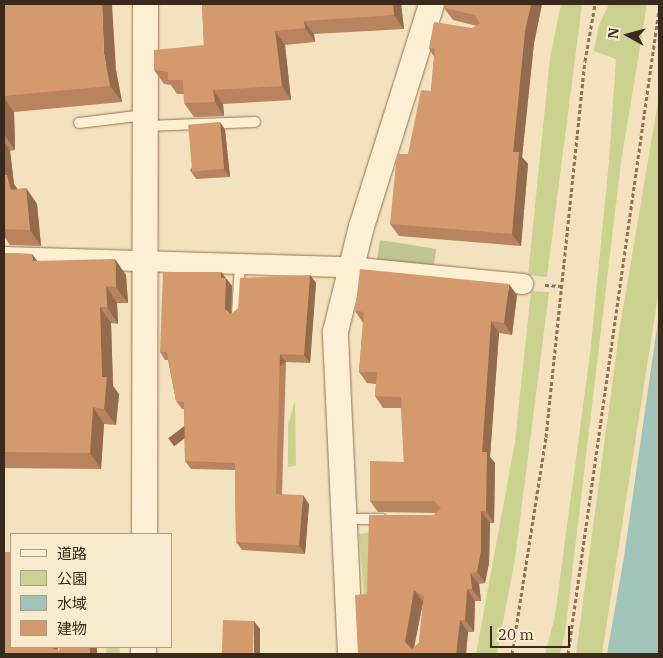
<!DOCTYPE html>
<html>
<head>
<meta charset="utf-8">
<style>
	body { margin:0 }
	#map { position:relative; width:663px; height:658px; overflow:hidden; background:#f3e2bd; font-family:"IBM Plex Serif","Noto Sans JP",serif }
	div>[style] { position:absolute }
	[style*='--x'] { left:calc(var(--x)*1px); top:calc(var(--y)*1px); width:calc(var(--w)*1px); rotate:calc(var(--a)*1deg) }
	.green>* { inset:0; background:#cbd290 }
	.round { border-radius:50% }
	.cemetery>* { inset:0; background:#bfc590; transform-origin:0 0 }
	.water>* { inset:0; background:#a1c4b9 }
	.path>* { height:3px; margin-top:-1.5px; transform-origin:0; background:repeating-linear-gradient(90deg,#8d7254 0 4px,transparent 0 6.5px) }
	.roads { filter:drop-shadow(0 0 1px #8d7254) drop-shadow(0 0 1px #8d7254) }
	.service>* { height:10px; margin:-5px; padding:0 5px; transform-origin:5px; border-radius:5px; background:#fdefd1 }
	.minor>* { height:20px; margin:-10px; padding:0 10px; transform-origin:10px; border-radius:10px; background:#fdefd1 }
	.tertiary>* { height:25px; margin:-12.5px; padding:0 12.5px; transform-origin:12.5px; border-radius:12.5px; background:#fdefd1 }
	.wall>* { inset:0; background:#b7845f }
	.shaded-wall>* { inset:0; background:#956b4d; transform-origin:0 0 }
	.building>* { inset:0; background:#d5996e; transform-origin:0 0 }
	span { translate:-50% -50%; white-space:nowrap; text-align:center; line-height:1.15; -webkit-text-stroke:4.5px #f9ecce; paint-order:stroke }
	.frame { position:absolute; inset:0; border:5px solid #3a2a1b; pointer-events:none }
	.legend { position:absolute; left:10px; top:533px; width:162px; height:115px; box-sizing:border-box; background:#f9ecce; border:1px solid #ad9e86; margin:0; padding:6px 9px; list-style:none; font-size:15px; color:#3a2a1b }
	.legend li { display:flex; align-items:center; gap:10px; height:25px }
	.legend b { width:25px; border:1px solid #ad9e86 }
	.north { position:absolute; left:603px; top:10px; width:50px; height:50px; -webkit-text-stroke:4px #f9ecce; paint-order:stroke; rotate:277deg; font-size:14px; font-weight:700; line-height:20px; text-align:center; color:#3a2a1b }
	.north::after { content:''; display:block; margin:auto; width:18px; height:22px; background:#3a2a1b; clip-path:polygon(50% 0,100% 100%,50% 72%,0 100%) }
	.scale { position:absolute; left:490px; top:626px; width:80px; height:22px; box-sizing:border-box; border:2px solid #3a2a1b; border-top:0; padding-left:6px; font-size:15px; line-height:18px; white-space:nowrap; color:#3a2a1b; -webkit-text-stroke:4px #f9ecce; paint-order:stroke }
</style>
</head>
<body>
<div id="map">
	<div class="green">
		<div style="clip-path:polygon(561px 4px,582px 4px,547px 277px,528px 275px,550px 58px)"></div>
		<div style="clip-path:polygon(609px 4px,647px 4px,621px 162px,565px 633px,560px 654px,545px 654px,555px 616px,590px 354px,609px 161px,616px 59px,594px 51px,599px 25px)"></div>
		<div style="clip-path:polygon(659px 96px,659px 289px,602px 654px,576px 654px,620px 326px)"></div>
		<div style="clip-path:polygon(531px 291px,549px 292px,515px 559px,497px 654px,476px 654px,515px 442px)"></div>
		<div style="clip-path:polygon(295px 400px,296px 466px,288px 467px,288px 425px)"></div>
		<div style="clip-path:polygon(374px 532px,369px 596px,364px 596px,359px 534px)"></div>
		<div class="round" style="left:106px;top:644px;width:14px;height:14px"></div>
	</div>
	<div class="cemetery">
		<div style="left:380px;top:240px;width:57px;height:21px;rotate:9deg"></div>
	</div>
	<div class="water">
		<div style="clip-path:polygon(659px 313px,659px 654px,607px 654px,624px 557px)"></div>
	</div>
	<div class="path">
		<div style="--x:545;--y:285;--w:17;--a:3"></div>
		<div style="--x:512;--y:654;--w:220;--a:-81.1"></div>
		<div style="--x:546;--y:437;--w:378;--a:-84.1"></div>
		<div style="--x:585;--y:61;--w:58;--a:-80"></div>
		<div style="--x:568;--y:654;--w:650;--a:-81.96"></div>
	</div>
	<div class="roads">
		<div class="service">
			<div style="--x:79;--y:123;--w:66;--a:-6.9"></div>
			<div style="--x:145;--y:126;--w:110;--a:-2.1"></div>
			<div style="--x:237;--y:315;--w:51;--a:-86.6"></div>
			<div style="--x:344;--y:519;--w:38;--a:0"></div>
		</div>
		<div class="minor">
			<div style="--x:4;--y:257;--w:346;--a:1.7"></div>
			<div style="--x:350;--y:267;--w:174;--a:5.6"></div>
		</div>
		<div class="tertiary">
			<div style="--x:144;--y:534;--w:530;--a:-89.89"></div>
			<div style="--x:143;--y:654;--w:7;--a:-90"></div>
			<div style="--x:350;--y:654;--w:323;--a:-92.7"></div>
			<div style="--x:335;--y:331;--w:108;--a:-76.1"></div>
			<div style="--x:361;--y:226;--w:233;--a:-72.5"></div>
		</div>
	</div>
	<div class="wall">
		<div style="clip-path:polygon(4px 4px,116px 70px,122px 102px,14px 112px,15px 150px,10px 151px,14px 184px,17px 189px,26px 188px,37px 204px,41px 246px,10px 245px,4px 236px)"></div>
		<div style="clip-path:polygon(188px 4px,401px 4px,404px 29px,314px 34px,315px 42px,285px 45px,291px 100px,223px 104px,224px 116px,194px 117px,184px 103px,184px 94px,177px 94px,171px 85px,164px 84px,154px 70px,204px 45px,202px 5px)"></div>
		<div style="clip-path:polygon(446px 4px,542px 4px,534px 43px,522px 157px,528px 164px,521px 246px,399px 236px,390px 224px,408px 154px,431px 91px,434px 57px,429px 48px,477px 26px,453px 20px,444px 8px)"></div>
		<div style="clip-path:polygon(220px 122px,225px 130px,230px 177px,196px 179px,190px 170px)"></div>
		<div style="clip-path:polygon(4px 253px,32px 254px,37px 261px,126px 275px,128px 303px,117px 303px,118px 324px,111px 323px,113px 386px,119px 394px,116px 425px,104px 424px,101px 469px,4px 468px)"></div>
		<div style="clip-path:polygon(221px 272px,232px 286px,231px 314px,310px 275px,316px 283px,310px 363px,286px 362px,282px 494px,309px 504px,305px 554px,242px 550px,236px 542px,235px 470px,191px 469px,185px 461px,184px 409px,182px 409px,176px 401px,168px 360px,165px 360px,160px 352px)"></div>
		<div style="clip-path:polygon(evenodd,517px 295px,512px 335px,499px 333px,490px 457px,495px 463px,494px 523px,490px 523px,489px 563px,485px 583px,479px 584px,481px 601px,475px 601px,474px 632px,468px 632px,466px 654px,358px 654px,367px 594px,436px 513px,378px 512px,370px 501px,404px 462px,401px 408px,383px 408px,375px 396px,376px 384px,367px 383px,359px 372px,363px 323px,355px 311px,517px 295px,423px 602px,419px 643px,414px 647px,423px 602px)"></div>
	</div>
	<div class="shaded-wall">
		<div style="clip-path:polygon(102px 4px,112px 4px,116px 70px,122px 102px,110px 86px,104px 54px)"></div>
		<div style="clip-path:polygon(393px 4px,401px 4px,404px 29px,394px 15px)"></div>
		<div style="clip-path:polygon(531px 4px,542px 4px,534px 43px,522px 157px,528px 164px,521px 246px,512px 234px,513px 152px,525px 31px)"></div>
		<div style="clip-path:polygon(304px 21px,314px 34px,315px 42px,305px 28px)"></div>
		<div style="clip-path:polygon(275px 31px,285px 45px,291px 100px,282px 86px)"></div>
		<div style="clip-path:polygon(213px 90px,223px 104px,224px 116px,215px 102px)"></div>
		<div style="clip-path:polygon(4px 98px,14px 112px,15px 150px,4px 134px)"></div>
		<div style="clip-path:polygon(220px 122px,225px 130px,230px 177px,224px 169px)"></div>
		<div style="clip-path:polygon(4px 141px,10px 151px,14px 184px,19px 191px,11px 190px,4px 176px)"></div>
		<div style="clip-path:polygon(26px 188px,37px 204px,41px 246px,30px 230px)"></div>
		<div style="clip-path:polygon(32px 254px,44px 270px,33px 261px)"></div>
		<div style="clip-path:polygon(115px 259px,126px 275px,128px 303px,116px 287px)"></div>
		<div style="clip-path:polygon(221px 272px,232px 286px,231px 318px,225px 309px,221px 278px)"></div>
		<div style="clip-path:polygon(310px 275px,316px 283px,310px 363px,304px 355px)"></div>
		<div style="clip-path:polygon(509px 284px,517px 295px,512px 335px,504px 323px)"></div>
		<div style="clip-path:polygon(106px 286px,117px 303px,118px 324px,107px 307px)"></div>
		<div style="clip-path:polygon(100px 307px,111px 323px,113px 386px,119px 394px,116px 425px,104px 409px,102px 377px)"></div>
		<div style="clip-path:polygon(491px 321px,499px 333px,490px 457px,495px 463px,494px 523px,486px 511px,482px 452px)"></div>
		<div style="left:280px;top:354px;width:10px;height:140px;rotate:53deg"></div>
		<div style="clip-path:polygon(93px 407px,104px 424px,101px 469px,90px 453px)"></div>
		<div style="clip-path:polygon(303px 495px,309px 504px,305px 554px,299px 545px)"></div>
		<div style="clip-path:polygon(481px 511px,490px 523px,489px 563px,485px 583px,477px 572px)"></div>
		<div style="clip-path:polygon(470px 573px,479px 584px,481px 601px,472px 589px)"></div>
		<div style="clip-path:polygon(467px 589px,475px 601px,474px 632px,465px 620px)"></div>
		<div style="clip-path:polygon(414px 590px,423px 602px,413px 653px,405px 642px)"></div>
		<div style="clip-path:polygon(460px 620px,468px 632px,466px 654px,456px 654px)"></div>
		<div style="clip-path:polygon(254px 621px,260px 629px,260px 654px,254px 654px)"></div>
		<div style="clip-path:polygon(50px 647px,58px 647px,57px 654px)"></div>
		<div style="left:90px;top:647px;width:7px;height:7px"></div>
	</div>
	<div class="building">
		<div style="clip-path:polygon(4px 4px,102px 4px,104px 54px,110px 86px,4px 96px)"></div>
		<div style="clip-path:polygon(202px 4px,393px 4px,394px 15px,304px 21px,305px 28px,275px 31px,282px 86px,213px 90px,215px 102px,184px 103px,183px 80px,168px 80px,168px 72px,154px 70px,154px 50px,204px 45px)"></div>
		<div style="clip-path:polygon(446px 4px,531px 4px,525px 31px,513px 152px,519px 152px,512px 234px,390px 224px,397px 154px,408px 154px,421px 90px,431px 91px,435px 49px,429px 48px,434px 22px,472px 28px,480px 24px,475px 15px,444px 8px)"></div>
		<div style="left:220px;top:122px;width:47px;height:32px;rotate:85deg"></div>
		<div style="clip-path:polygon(4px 175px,7px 175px,11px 190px,26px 188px,30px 230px,4px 229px)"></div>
		<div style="clip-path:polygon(4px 253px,32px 254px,33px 261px,115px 259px,116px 287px,106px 286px,107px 307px,100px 307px,102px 377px,107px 377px,104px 409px,93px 407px,90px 453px,4px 452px)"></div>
		<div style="clip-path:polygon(evenodd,360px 269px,509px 284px,504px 323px,491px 321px,482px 452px,487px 452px,486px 511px,481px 511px,481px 551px,477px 572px,470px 573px,472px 589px,467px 589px,465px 620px,460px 620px,456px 654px,358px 654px,355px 595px,367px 594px,369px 515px,434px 515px,441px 508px,434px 501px,370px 501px,370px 461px,404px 462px,401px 397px,375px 396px,377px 372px,359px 372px,364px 312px,355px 311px,360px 269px,414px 590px,424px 597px,419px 643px,412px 649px,405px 642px,414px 590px)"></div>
		<div style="clip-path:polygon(163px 272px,221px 272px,221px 278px,226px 278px,225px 309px,231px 314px,238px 308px,240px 278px,310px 275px,304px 355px,280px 354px,276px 494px,303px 495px,299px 545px,236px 542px,235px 463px,185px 461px,184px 402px,176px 401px,167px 352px,160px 352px)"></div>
		<div style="clip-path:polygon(4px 552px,11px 552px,11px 647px,50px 647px,59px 651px,60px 647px,90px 647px,90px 654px,4px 654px)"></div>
		<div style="left:223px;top:620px;width:31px;height:34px;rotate:2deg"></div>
	</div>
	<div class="frame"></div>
	<ul class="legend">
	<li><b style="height:6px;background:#fdefd1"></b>道路</li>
	<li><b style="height:14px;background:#cbd290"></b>公園</li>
	<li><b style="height:14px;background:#a1c4b9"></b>水域</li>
	<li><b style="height:14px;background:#d5996e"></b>建物</li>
	</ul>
	<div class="north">N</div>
	<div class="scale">20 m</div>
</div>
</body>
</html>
